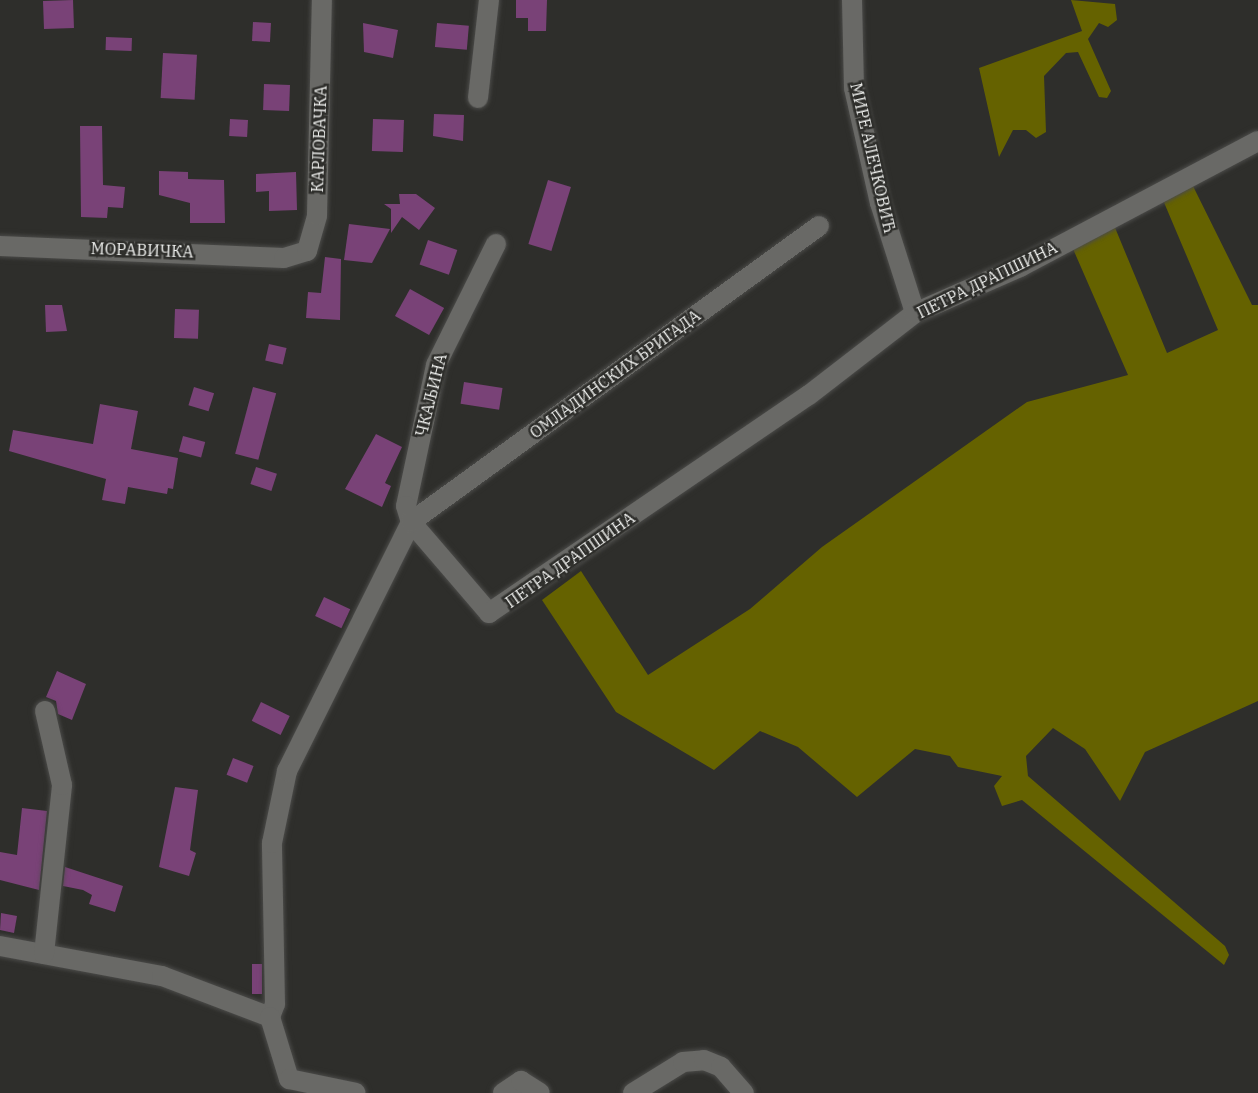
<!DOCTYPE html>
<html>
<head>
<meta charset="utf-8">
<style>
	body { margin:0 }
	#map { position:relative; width:1258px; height:1093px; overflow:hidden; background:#2e2e2b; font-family:"IBM Plex Serif",serif }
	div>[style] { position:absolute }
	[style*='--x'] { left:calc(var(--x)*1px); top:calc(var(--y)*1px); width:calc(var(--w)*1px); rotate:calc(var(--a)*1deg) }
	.forest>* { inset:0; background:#656200 }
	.building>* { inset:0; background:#794277; transform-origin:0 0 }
	.roads { filter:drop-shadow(0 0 2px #4b4b49) drop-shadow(0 0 2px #4b4b49) }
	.minor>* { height:20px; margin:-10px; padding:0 10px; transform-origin:10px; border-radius:10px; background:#696966 }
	span { translate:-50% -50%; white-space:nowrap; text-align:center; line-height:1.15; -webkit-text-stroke:5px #2e2e2b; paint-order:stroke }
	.street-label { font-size:16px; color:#f3f4f2 }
</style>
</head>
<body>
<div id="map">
	<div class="forest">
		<div style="clip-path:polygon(1071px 0,1115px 4px,1117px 20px,1108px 27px,1099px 23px,1088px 39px,1111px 91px,1107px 98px,1099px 97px,1078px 52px,1066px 53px,1044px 76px,1046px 132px,1036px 138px,1026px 130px,1013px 130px,999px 157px,979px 68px,1082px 31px)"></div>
		<div style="clip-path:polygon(1190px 180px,1252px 305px,1258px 305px,1258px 701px,1145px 752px,1120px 801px,1085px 749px,1053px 728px,1026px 756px,1028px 776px,1225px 946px,1229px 955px,1224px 965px,1022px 800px,1002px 806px,994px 786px,1002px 776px,958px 767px,950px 756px,915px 749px,857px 797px,798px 747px,760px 731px,714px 770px,616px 712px,542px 600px,581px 571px,648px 675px,750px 609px,822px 547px,1027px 402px,1128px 375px,1070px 242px,1111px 218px,1167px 353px,1218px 330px,1160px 193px)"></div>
	</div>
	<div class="building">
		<div style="left:73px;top:0;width:28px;height:30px;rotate:88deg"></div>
		<div style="clip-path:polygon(516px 0,547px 0,546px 31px,528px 31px,528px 18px,516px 18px)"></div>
		<div style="left:253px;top:22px;width:18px;height:19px;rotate:3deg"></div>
		<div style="clip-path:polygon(363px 23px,398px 30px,393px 58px,364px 52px)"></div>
		<div style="left:437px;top:23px;width:32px;height:24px;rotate:5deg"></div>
		<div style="left:106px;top:37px;width:26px;height:13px;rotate:2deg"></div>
		<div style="left:163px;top:53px;width:34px;height:45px;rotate:3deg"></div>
		<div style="left:264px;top:84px;width:26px;height:26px;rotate:2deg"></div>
		<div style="clip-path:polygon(434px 114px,464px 115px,463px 141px,433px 136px)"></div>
		<div style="left:230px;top:119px;width:18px;height:17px;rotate:3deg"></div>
		<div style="left:373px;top:119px;width:31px;height:32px;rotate:2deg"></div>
		<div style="clip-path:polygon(80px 126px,102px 126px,103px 185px,125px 187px,123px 208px,108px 207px,107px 218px,81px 217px)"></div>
		<div style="clip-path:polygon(159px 171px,188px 172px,188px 179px,224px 180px,225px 223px,190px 223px,190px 203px,159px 195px)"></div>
		<div style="clip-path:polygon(296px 172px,297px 210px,269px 211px,269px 191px,256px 192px,256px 174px)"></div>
		<div style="left:548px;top:180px;width:24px;height:67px;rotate:17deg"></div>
		<div style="clip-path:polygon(399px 194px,416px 194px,435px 208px,419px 230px,402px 217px,391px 233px,391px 209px,384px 204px,400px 204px)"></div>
		<div style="clip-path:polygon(349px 224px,390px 229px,372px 263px,344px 260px)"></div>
		<div style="left:428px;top:240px;width:31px;height:26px;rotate:19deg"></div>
		<div style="clip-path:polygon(325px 257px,341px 259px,340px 320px,306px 318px,308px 292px,321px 293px)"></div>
		<div style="left:410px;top:289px;width:39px;height:31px;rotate:29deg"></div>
		<div style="clip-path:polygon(45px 305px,62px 305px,67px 331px,46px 332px)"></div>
		<div style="left:175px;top:309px;width:24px;height:29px;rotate:2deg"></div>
		<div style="left:269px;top:344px;width:18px;height:17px;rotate:13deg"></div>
		<div style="left:464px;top:382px;width:39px;height:22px;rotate:9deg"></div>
		<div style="left:194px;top:387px;width:21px;height:19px;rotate:17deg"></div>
		<div style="left:253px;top:387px;width:24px;height:69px;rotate:15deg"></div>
		<div style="clip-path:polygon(100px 404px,138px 411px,131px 449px,178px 458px,173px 489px,168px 488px,167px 494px,128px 487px,125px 504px,102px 500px,106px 479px,9px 451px,13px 430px,93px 444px)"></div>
		<div style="clip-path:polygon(376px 434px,402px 447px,385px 483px,391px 486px,382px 507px,345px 489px)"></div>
		<div style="left:183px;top:436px;width:23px;height:16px;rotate:15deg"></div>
		<div style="left:256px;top:467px;width:22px;height:18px;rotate:18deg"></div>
		<div style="left:324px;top:597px;width:29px;height:21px;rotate:25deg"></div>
		<div style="clip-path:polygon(57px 671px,86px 684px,72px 720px,58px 714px,56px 701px,46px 697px)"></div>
		<div style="left:261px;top:702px;width:32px;height:21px;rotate:26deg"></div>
		<div style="left:233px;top:758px;width:22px;height:18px;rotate:21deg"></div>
		<div style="clip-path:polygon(175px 787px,198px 790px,190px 850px,196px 853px,189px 876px,159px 867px)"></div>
		<div style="clip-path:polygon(22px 808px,47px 811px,39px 890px,0 880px,0 852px,17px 855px)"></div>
		<div style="clip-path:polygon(65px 867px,123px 886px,115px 912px,89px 904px,92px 895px,83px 890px,63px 886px)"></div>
		<div style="clip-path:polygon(1px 913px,17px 916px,14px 933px,0 930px)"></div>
		<div style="left:252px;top:964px;width:10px;height:30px"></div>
	</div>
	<div class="roads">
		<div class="minor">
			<div style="--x:852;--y:0;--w:88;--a:88.7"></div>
			<div style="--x:854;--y:88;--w:118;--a:77.3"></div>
			<div style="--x:880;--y:203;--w:115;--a:72.3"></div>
			<div style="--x:478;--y:98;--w:99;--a:-83.6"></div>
			<div style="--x:496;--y:244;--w:135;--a:116.4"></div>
			<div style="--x:436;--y:365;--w:144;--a:102"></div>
			<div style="--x:406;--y:506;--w:17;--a:73"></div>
			<div style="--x:411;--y:522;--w:120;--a:49.4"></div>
			<div style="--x:489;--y:613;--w:387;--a:-34.3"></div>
			<div style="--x:809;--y:395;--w:134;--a:-37.7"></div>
			<div style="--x:915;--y:313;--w:115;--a:-23.7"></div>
			<div style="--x:1020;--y:267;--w:269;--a:-27.9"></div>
			<div style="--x:0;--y:246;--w:284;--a:2.4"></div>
			<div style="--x:284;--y:258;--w:24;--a:-17"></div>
			<div style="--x:307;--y:251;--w:37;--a:-74"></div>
			<div style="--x:317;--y:215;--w:215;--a:-88.7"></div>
			<div style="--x:0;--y:946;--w:165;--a:10.5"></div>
			<div style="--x:162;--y:976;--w:116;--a:20.8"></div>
			<div style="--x:44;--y:954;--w:170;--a:-83.9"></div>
			<div style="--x:62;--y:785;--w:76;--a:-102.9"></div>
			<div style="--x:270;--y:1017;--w:14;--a:-69"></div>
			<div style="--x:275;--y:1004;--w:161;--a:-91.1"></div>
			<div style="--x:272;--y:843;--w:74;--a:-78.2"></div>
			<div style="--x:287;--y:771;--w:278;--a:-63.5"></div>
			<div style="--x:411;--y:522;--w:504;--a:-35.96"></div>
			<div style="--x:270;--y:1017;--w:65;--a:73"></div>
			<div style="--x:289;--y:1079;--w:68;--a:11.8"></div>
			<div style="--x:503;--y:1093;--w:22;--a:-34"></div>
			<div style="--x:521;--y:1081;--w:22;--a:32"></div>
			<div style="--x:633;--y:1093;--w:59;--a:-31.8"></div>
			<div style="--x:683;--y:1062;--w:21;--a:-5"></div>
			<div style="--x:704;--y:1060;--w:18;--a:22"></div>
			<div style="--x:721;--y:1067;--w:35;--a:49"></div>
		</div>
	</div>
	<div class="street-label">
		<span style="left:319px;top:139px;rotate:-88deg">КАРЛОВАЧКА</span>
		<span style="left:873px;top:158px;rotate:77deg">МИРЕ АЛЕЧКОВИЋ</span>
		<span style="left:142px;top:250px;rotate:2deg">МОРАВИЧКА</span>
		<span style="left:987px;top:280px;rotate:-26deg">ПЕТРА ДРАПШИНА</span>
		<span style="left:615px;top:374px;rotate:-36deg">ОМЛАДИНСКИХ БРИГАДА</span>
		<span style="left:431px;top:395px;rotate:-76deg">ЧКАЉИНА</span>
		<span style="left:570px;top:560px;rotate:-35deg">ПЕТРА ДРАПШИНА</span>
	</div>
</div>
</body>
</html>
